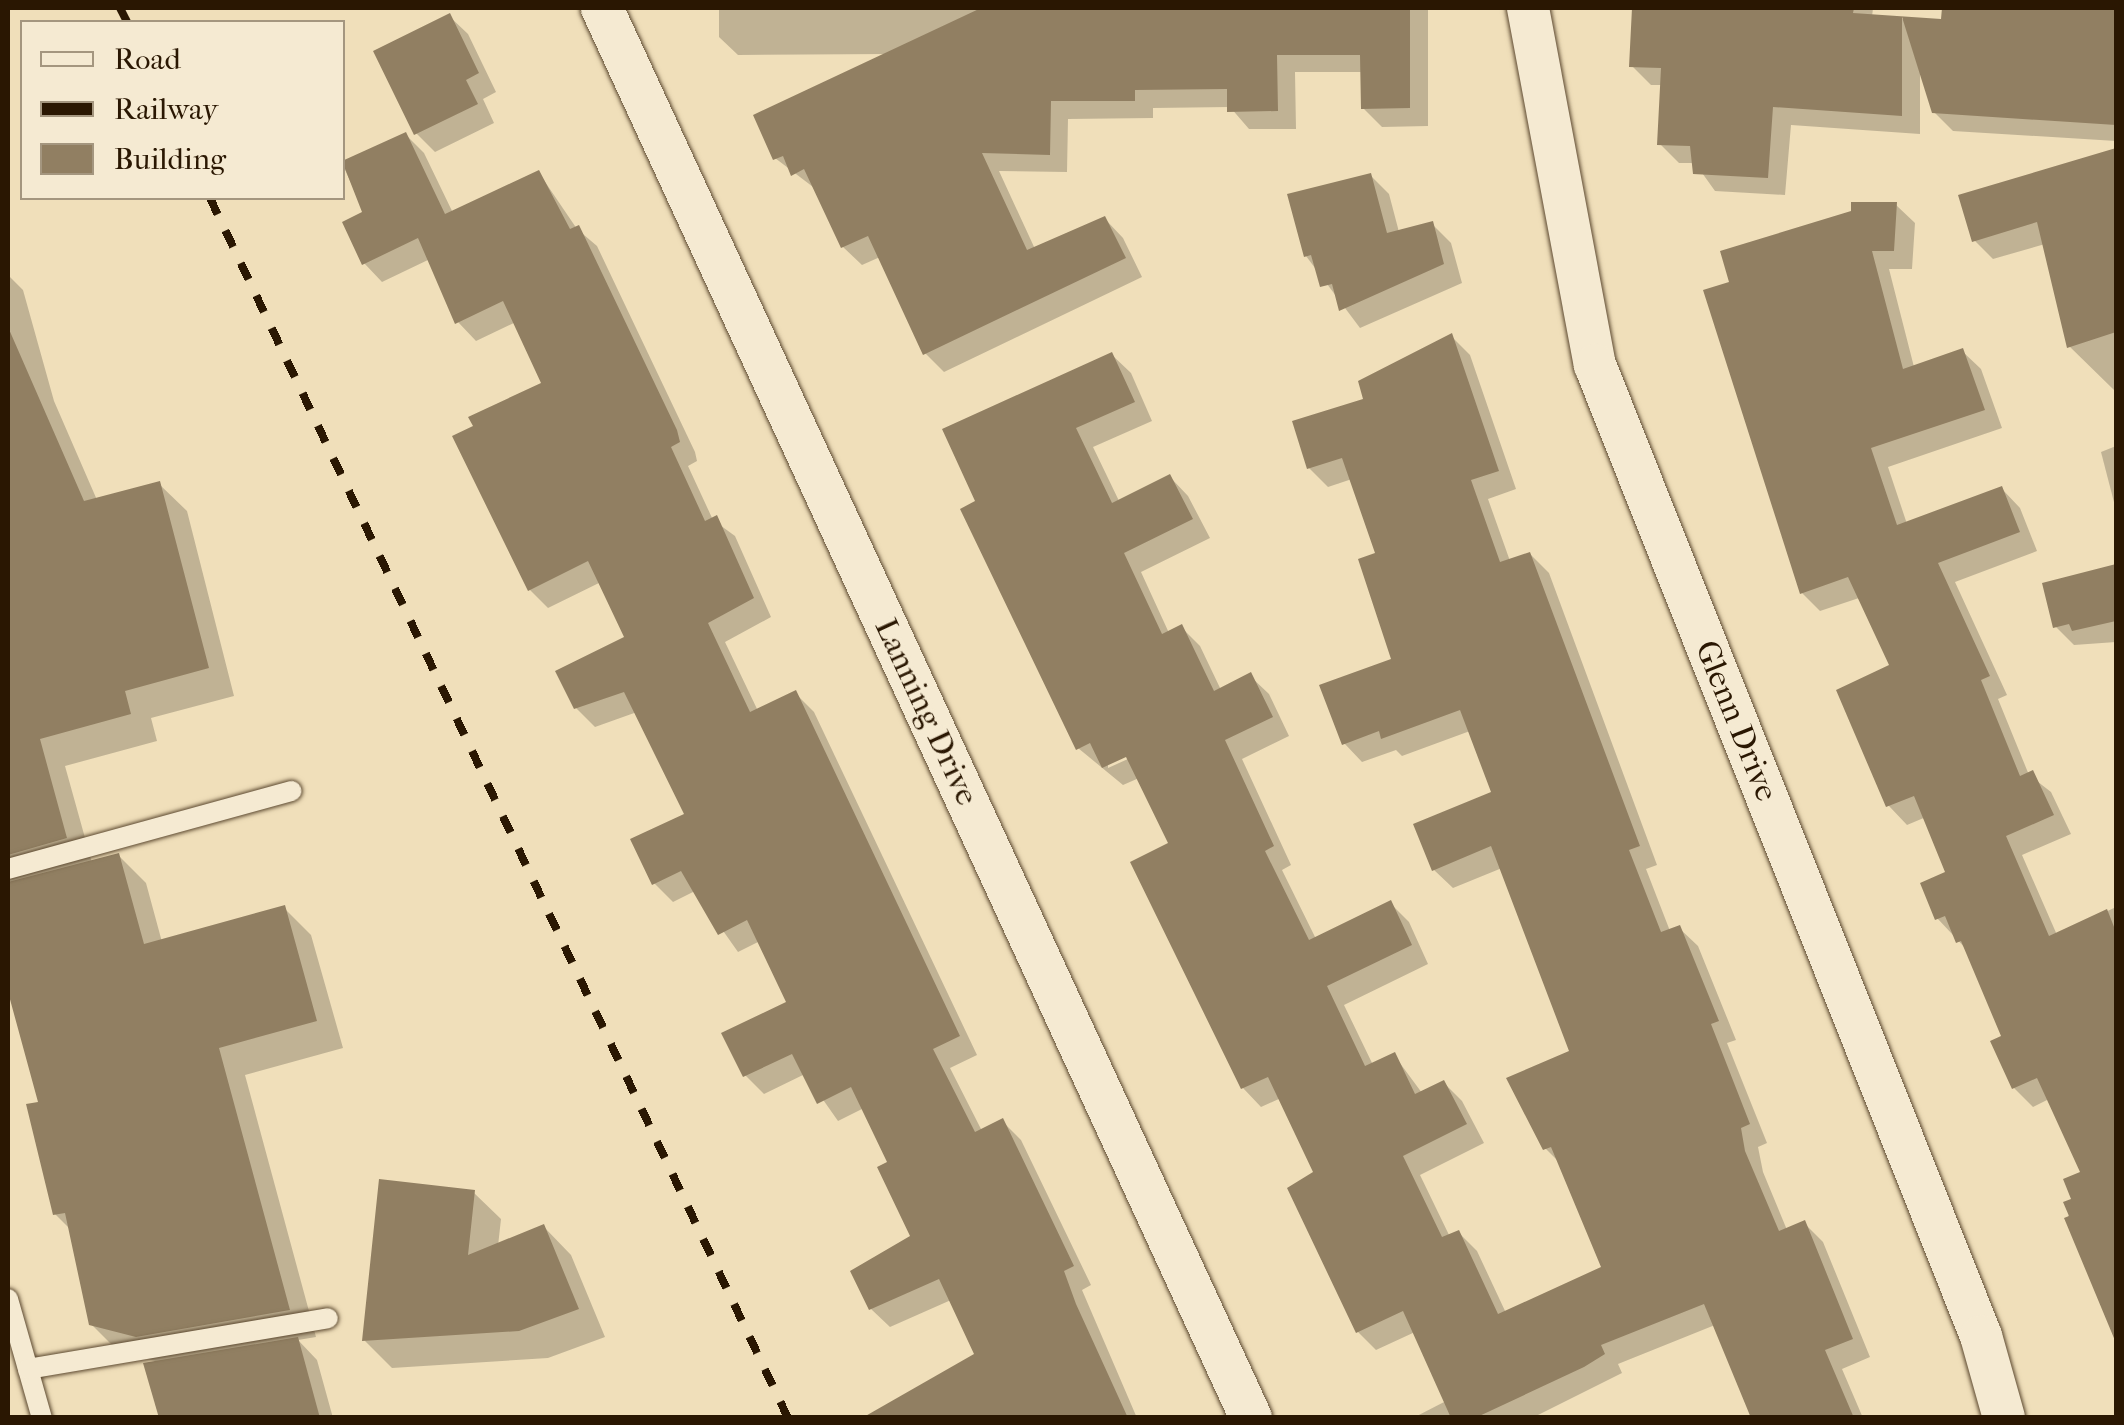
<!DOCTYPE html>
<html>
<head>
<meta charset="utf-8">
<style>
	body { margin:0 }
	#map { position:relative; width:2124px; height:1425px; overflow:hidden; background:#f0dfba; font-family:"IM FELL French Canon",serif }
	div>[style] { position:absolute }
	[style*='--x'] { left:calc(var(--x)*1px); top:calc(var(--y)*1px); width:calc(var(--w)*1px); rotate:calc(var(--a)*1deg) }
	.shadow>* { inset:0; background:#0003 }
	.building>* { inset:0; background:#917f62 }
	.roads { filter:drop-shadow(0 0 2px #5c4930) drop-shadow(0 0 2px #5c4930) }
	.service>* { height:20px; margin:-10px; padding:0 10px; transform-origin:10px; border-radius:10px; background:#f5ead2 }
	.minor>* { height:42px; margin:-21px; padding:0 21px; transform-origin:21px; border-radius:21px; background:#f5ead2 }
	.rail>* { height:8px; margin-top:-4px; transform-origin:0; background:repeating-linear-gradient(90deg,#2a1702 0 18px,transparent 0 36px) }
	span { translate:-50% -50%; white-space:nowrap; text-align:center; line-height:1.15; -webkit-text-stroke:8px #f5ead2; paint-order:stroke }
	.street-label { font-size:32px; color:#2a1702 }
	.frame { position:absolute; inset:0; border:10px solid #2a1702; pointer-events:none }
	.legend { position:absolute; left:20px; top:20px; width:325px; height:180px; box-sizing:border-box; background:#f5ead2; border:2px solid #a4967f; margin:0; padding:12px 18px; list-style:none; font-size:30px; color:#2a1702 }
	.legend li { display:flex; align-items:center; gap:20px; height:50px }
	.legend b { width:50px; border:2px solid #a4967f }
</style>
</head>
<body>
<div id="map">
	<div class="shadow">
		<div style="clip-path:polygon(719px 8px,1428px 8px,1428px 126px,1382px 127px,1363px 108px,1363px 72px,1295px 72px,1296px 129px,1249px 129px,1230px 107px,1153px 108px,1153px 118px,1068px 119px,1067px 172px,999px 171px,1035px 249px,1105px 219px,1123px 238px,1142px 277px,944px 372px,925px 353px,880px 257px,862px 265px,843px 247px,817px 190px,775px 158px,889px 54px,738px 55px,719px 37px)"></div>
		<div style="clip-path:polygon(1634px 8px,1873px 8px,1872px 17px,1943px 22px,1944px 8px,2116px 8px,2116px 141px,1953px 131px,1934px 112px,1920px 69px,1920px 134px,1791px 125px,1785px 195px,1715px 191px,1695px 163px,1679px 163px,1660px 144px,1663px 85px,1651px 85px,1632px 66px)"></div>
		<div style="clip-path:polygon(449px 16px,468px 34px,496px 92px,483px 99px,494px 123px,435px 152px,416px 133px)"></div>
		<div style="clip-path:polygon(406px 135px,424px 153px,453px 213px,539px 173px,577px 229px,597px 246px,695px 452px,697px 461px,688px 466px,713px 520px,735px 536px,771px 617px,725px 642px,758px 711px,795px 693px,814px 712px,977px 1055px,950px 1068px,982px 1131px,1002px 1121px,1021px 1140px,1091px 1285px,1082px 1290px,1137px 1418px,904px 1418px,977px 1355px,951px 1300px,890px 1327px,871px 1309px,913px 1237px,890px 1163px,864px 1108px,838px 1121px,805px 1074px,764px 1094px,745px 1075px,790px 1003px,758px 942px,738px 952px,695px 891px,673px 902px,654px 883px,687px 815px,637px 712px,595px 727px,576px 708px,627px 638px,601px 582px,548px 608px,530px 590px,476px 428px,544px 384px,516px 322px,476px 341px,458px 322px,430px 259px,382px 282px,364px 263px,365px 214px,342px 163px)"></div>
		<div style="clip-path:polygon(2116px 150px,2116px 389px,2114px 390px,2069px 346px,2045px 244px,1993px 259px,1974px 240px,1961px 196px)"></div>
		<div style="clip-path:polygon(1370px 175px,1389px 194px,1399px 232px,1432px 224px,1451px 243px,1462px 283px,1360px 328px,1306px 256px)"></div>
		<div style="clip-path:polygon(1896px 205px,1915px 223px,1912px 269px,1889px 269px,1914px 367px,1962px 351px,1981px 369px,2002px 428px,1888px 467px,1907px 524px,2002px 489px,2020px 508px,2037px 551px,1955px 582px,2007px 695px,1998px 699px,2029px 775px,2051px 792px,2071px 834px,2022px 855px,2057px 935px,2116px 907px,2116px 1340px,2067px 1220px,2083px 1173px,2049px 1099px,2033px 1107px,2014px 1088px,2004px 1038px,1968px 951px,1937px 918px,1949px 874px,1926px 817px,1907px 825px,1889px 806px,1893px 667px,1859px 598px,1820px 611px,1802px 593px,1732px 283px)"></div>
		<div style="clip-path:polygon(8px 275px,23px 290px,54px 401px,97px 500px,159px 484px,187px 511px,234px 696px,151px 718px,157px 741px,65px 766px,92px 863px,118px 855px,146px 883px,162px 942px,284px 908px,311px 935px,343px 1048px,245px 1075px,316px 1337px,298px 1340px,317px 1360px,333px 1418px,161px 1418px,163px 1363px,119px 1352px,91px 1324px,71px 1230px,55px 1214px,41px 1104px,8px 982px)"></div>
		<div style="clip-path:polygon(evenodd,1451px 336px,1470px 355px,1516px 489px,1488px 499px,1510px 561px,1530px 554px,1549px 573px,1657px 865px,1646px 869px,1670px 931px,1679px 928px,1698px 946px,1736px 1040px,1727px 1043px,1767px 1143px,1758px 1147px,1763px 1172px,1787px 1230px,1804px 1223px,1823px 1242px,1870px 1357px,1842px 1369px,1863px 1418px,1754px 1418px,1715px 1325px,1618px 1364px,1622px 1373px,1532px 1418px,1413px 1418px,1446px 1401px,1415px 1332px,1376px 1350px,1358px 1332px,1316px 1173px,1281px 1098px,1261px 1107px,1243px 1088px,1171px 844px,1139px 778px,1123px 785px,1078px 748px,979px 502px,1112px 355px,1131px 373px,1152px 421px,1093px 447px,1120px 503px,1170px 477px,1188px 496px,1210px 538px,1141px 572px,1169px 633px,1181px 627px,1200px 646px,1221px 690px,1250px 676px,1269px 694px,1289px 736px,1242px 759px,1291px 865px,1282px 870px,1316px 939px,1390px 903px,1409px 922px,1428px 964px,1344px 1005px,1373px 1065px,1394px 1055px,1422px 1093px,1444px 1083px,1462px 1101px,1484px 1143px,1420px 1175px,1450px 1237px,1459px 1233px,1477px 1251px,1506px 1313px,1604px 1268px,1561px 1164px,1545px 1148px,1572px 1052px,1502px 868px,1453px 888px,1434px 870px,1494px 794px,1470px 731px,1402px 756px,1396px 750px,1362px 762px,1344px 743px,1394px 660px,1378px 555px,1352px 479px,1328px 487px,1309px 468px,1366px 401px,1451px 336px,1136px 749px,1139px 754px,1108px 768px,1108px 763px,1136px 749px)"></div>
		<div style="clip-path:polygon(2116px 446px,2116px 510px,2101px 452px)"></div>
		<div style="clip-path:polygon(2116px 567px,2116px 642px,2074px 645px,2056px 627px,2045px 585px)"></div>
		<div style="clip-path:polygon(473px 1192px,501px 1219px,498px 1246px,544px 1227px,571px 1255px,605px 1337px,548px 1358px,392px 1368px,365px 1341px)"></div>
	</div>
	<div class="building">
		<div style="clip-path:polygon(981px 8px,1410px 8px,1410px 108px,1361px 109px,1360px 55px,1277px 55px,1278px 111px,1227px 112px,1227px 89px,1135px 90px,1135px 101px,1051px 101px,1050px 155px,982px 153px,1027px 250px,1105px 216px,1126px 258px,923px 355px,868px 236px,841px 248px,804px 169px,791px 176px,783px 156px,773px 160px,753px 115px)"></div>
		<div style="clip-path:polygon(1632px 8px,1854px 8px,1853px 13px,1941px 19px,1942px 8px,2116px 8px,2116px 125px,1932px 113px,1902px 17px,1902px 116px,1773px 107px,1768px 178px,1693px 174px,1690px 146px,1657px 145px,1661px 68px,1629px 67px)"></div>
		<div style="clip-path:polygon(450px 13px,479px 73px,466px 80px,478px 104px,414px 135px,373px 51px)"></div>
		<div style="clip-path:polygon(406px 132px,445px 214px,539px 170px,570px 229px,579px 225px,677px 430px,680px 442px,671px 447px,705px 521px,717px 515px,754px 598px,708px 623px,750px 712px,796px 690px,960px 1036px,933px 1049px,975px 1132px,1003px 1118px,1074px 1266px,1064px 1271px,1076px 1304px,1128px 1418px,862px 1418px,974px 1354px,939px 1279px,869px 1310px,850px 1271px,910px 1236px,877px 1167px,887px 1162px,851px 1087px,817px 1104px,792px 1054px,743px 1077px,721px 1033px,786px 1002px,747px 920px,718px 935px,681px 871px,652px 885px,630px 839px,684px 814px,624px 692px,574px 709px,555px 671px,624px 637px,588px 561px,528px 591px,452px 436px,473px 426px,468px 417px,541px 383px,503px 301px,455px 324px,418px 238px,362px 265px,342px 222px,362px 212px,342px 161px)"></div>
		<div style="clip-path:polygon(2116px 148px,2116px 332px,2067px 348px,2037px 222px,1972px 242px,1958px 195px)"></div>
		<div style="clip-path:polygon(1371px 173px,1387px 233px,1433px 221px,1444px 264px,1339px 311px,1332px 284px,1320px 287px,1311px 255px,1304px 257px,1287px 194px)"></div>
		<div style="clip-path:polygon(1851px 202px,1897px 202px,1894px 251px,1872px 251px,1903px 369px,1963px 348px,1985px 410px,1871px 448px,1897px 525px,2002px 486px,2020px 532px,1938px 563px,1990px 676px,1981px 680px,2020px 776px,2033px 770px,2054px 815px,2006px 836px,2049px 936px,2107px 909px,2116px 932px,2116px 1343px,2064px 1218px,2069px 1216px,2063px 1202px,2071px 1199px,2063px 1179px,2080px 1172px,2037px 1078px,2012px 1089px,1990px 1041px,2001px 1036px,1961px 941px,1956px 943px,1945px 916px,1935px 920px,1920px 883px,1945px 872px,1914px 796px,1886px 807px,1836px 690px,1889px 665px,1848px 577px,1800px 594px,1703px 290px,1729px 282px,1720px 251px,1851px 211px)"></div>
		<div style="clip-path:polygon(8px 327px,84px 501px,160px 481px,209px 668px,125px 691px,131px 714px,40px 739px,67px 838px,8px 855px)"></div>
		<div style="clip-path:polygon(1452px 333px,1499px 471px,1471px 480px,1500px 562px,1530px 552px,1640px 846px,1629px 850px,1661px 932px,1680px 925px,1719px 1021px,1711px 1024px,1750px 1124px,1741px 1128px,1745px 1151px,1779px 1231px,1805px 1220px,1853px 1339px,1825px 1350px,1854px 1418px,1751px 1418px,1704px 1304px,1601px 1345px,1605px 1354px,1584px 1367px,1475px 1418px,1451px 1418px,1403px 1311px,1356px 1333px,1287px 1188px,1313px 1172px,1268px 1077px,1241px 1089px,1130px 862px,1168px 843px,1126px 757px,1102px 768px,1090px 743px,1076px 750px,960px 509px,975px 501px,942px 429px,1112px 352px,1135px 402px,1076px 428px,1112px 503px,1170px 474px,1193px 519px,1124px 553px,1162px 634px,1182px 624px,1214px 691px,1251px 672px,1273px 717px,1225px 740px,1274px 846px,1265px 851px,1309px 940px,1391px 900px,1412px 945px,1327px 986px,1365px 1066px,1395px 1052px,1415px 1094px,1444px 1080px,1467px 1124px,1403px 1156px,1442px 1237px,1459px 1230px,1498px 1314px,1601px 1267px,1551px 1147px,1543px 1150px,1506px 1078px,1569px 1051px,1491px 846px,1432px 871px,1413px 824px,1491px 792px,1460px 710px,1381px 739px,1379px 731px,1342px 745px,1319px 685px,1391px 659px,1358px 559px,1375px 553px,1342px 458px,1307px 469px,1292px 421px,1363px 399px,1358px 381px)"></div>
		<div style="clip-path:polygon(2116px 564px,2116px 621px,2072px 631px,2069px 624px,2053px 628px,2042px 583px)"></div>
		<div style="clip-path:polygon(119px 853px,144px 944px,285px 905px,317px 1021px,219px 1048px,290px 1310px,136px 1337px,89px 1325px,65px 1213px,53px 1215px,26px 1104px,38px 1102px,8px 992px,8px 882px)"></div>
		<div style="clip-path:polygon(379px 1179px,475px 1190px,468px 1255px,544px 1224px,579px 1309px,519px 1331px,362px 1341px)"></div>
		<div style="clip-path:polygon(298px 1337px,320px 1418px,159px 1418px,143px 1363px)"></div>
	</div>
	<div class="roads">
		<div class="service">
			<div style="--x:8;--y:869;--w:294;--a:-15.4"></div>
			<div style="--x:8;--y:1299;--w:124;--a:74.1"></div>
			<div style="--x:28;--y:1369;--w:304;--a:-9.6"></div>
		</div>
		<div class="minor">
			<div style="--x:602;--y:8;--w:1552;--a:65.28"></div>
			<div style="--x:1528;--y:8;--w:363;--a:79.4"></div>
			<div style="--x:1595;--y:365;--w:1045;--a:68.32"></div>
			<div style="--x:1981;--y:1336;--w:85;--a:74.3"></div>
		</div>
	</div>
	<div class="rail">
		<div style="--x:120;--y:8;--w:16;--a:63"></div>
		<div style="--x:210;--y:198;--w:1350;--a:64.65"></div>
	</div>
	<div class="street-label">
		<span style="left:926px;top:712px;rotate:65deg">Lanning Drive</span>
		<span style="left:1736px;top:721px;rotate:68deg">Glenn Drive</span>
	</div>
	<div class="frame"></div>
	<ul class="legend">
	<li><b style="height:12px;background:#f5ead2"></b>Road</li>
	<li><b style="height:12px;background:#2a1702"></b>Railway</li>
	<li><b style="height:28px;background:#917f62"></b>Building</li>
	</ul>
</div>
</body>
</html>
